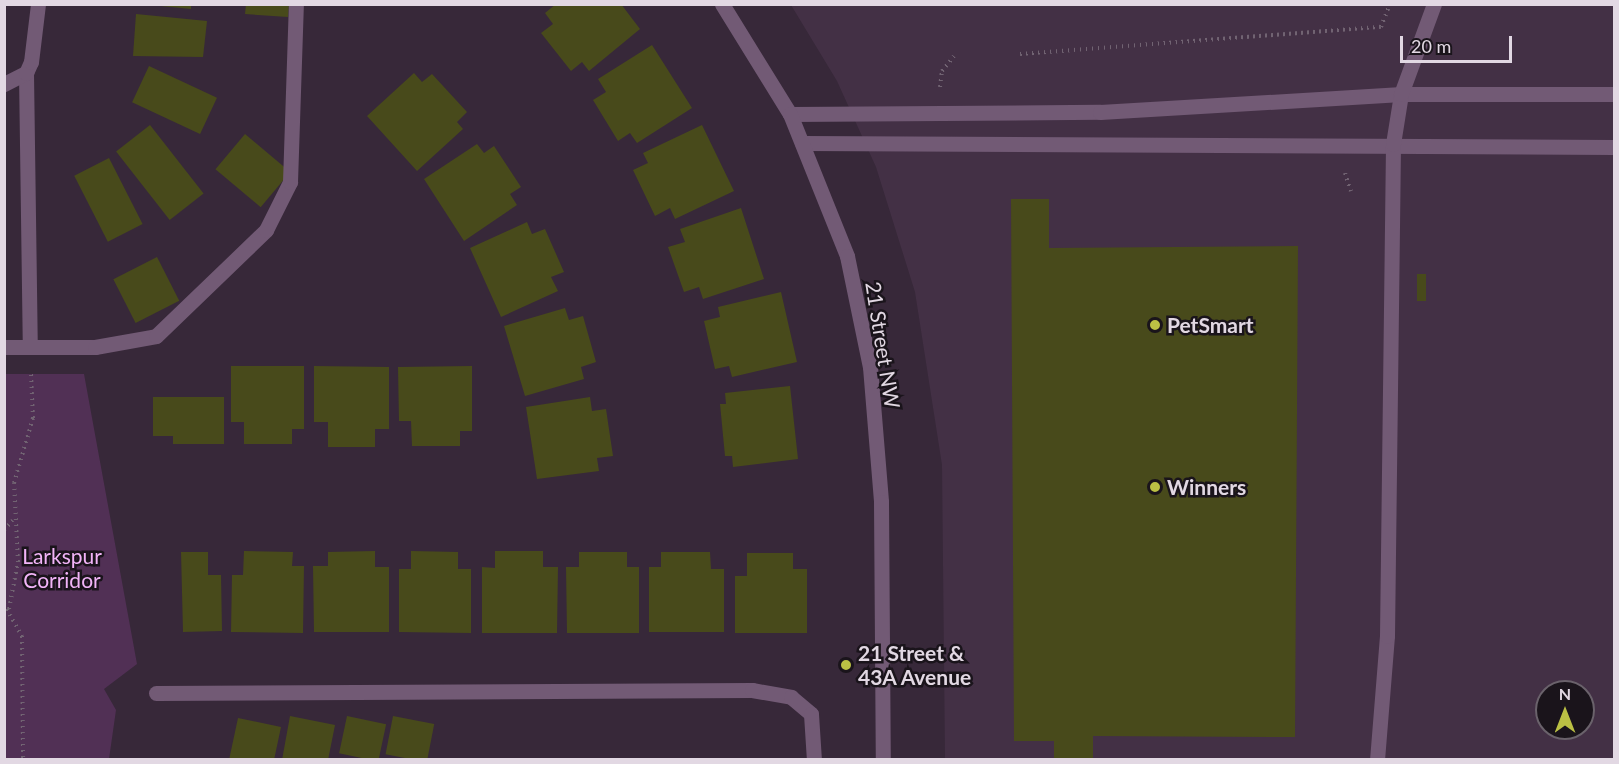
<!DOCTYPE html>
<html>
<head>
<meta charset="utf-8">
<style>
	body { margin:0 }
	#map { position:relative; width:1619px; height:764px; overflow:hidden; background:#372839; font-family:Lato,sans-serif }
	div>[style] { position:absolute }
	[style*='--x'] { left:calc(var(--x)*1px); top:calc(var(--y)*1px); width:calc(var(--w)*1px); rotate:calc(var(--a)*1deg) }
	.built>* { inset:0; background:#433045 }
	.green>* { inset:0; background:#513055 }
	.building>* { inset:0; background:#484a1b; transform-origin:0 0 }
	.path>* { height:4px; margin-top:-2px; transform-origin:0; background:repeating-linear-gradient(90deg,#716372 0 1.5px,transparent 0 6px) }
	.service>* { height:15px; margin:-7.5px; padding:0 7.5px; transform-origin:7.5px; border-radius:7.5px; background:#725a75 }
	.minor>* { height:15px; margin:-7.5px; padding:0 7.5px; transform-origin:7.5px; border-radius:7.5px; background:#725a75 }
	.tertiary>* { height:15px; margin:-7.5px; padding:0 7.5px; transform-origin:7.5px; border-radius:7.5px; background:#725a75 }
	.dots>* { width:16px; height:16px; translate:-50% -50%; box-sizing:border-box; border:3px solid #1a141b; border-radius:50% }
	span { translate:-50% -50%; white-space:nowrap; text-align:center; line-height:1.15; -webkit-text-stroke:5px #1a141b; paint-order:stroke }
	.poi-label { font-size:21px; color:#e2d8e3; font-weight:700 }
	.left { translate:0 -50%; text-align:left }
	.street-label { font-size:21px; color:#e2d8e3 }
	.park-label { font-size:21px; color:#f2b4f8 }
	.frame { position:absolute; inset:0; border:6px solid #e2d8e3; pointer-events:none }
	.north { position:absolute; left:1535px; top:680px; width:60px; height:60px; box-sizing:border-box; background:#1a141b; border:2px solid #6a626b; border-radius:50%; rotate:0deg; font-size:16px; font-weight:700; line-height:24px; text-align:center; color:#e2d8e3 }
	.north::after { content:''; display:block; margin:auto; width:21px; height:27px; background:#bbc044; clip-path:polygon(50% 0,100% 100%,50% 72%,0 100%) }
	.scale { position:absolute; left:1400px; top:36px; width:112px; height:27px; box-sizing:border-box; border:3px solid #e2d8e3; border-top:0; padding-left:8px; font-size:18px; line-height:21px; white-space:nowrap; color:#e2d8e3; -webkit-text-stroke:4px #1a141b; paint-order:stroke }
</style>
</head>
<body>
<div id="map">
	<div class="built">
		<div style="clip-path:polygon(evenodd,791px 5px,1614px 5px,1614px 759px,945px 759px,942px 465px,915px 292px,876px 167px,837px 81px,791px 5px,1547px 692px,1583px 692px,1583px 728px,1547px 728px,1547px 692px)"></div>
	</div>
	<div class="green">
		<div style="clip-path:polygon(5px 374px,84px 374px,137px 664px,104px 689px,116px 710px,109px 759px,5px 759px)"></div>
	</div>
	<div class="building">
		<div style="clip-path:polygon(141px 4px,191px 4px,191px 9px)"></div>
		<div style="clip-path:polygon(246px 4px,289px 4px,288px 17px,245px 14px)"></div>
		<div style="clip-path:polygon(556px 4px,621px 4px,640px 29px,589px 71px,582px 62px,571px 71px,541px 33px,553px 24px,545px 13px)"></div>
		<div style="clip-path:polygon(136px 14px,207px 21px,203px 57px,133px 56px)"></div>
		<div style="clip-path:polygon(652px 45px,692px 108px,637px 143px,630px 133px,618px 141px,593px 100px,606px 92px,598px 79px)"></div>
		<div style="left:149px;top:66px;width:75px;height:40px;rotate:25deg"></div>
		<div style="clip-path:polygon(414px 73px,422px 82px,432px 74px,467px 112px,457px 122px,463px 129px,417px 171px,367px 116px)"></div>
		<div style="left:150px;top:125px;width:87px;height:43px;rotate:52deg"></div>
		<div style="clip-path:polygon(702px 125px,734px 191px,675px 219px,670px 208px,655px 216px,633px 170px,648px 163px,643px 153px)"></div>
		<div style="left:245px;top:134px;width:59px;height:46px;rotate:40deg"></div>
		<div style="clip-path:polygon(477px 144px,484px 153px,494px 146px,521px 187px,510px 194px,517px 205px,464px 241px,424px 179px)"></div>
		<div style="left:109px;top:158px;width:74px;height:39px;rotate:63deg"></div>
		<div style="clip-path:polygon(1011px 199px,1049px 199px,1049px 248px,1298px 246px,1295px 737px,1093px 736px,1093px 760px,1054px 760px,1054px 741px,1014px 741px)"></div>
		<div style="clip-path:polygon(741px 208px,764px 279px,703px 299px,699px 287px,684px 292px,668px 247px,685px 242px,680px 229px)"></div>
		<div style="clip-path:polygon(527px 222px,532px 234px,545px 229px,564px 272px,551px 277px,558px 291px,501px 317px,470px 248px)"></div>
		<div style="left:157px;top:257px;width:49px;height:49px;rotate:63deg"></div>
		<div style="left:1417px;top:274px;width:9px;height:27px"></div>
		<div style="clip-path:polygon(781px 292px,797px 362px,732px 377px,729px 366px,715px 369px,704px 321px,720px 317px,718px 307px)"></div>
		<div style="clip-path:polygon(565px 308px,569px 320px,583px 316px,596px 362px,581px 367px,584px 379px,525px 396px,504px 326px)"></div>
		<div style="clip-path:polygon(231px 366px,304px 366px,304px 429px,292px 429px,292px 444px,244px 444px,244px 422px,231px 422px)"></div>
		<div style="clip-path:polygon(314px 366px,389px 367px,389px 429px,375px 429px,375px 447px,328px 447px,328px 422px,314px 422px)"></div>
		<div style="clip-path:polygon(472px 366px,472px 431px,460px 431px,460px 446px,412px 446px,411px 421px,399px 421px,398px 367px)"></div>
		<div style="clip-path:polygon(790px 386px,798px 459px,733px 467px,732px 456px,725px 456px,720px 404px,726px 404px,725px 393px)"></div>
		<div style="clip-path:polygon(153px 397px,224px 397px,224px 444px,173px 444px,173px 436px,153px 436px)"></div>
		<div style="clip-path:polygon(590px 397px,592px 411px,606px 409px,613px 456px,597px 458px,599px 471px,537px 479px,526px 407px)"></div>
		<div style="clip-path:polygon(244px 551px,293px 552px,292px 566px,304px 566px,303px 633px,231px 632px,232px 575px,243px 575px)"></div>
		<div style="clip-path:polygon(375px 551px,375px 567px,389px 567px,389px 632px,314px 632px,313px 566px,328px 566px,328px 552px)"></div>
		<div style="clip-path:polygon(411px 551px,458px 552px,458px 569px,471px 569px,471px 633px,399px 632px,399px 569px,411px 569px)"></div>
		<div style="clip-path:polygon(495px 551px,543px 551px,543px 567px,558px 567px,557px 633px,482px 633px,482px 567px,495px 568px)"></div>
		<div style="clip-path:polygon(181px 552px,208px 552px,208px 575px,221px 575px,222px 631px,183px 632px)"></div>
		<div style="clip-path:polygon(579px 552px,627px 552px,627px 567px,639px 567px,639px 633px,567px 633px,566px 567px,579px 567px)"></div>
		<div style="clip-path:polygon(661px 552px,710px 552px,711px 569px,724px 569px,724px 632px,649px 632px,649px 567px,661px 567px)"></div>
		<div style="clip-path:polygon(747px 553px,793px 553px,793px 569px,807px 569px,807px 633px,735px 633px,735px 576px,747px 576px)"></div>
		<div style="clip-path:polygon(290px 716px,335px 725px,328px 760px,282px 760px)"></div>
		<div style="left:347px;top:716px;width:40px;height:38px;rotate:12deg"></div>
		<div style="left:393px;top:716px;width:42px;height:39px;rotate:11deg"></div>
		<div style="clip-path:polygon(238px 718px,281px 727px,274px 760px,229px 760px)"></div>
	</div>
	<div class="path">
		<div style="--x:1020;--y:54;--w:362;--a:-4.3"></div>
		<div style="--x:1381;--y:27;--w:25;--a:-69"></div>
		<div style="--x:940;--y:87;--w:16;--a:-83"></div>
		<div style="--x:942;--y:71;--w:19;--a:-51"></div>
		<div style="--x:1345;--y:173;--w:19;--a:72"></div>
		<div style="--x:4;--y:530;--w:13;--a:-48"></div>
		<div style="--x:4;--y:604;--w:37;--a:61"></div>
		<div style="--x:22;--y:636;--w:124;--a:89.5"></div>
		<div style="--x:9;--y:609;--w:48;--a:-79.2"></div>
		<div style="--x:18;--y:562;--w:79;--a:-92.9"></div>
		<div style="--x:14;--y:483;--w:68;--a:-73.7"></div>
		<div style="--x:33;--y:418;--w:44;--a:-92.6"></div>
	</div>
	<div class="service">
		<div style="--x:26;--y:73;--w:274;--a:89.2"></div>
		<div style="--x:790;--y:114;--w:310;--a:-0.4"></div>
		<div style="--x:1100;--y:112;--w:302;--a:-3.4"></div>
		<div style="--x:1401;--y:94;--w:213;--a:0"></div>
		<div style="--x:802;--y:143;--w:812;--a:0.28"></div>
		<div style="--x:4;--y:347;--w:91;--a:0"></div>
		<div style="--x:95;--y:347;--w:62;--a:-10.2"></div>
		<div style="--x:156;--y:336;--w:153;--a:-43.9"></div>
		<div style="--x:266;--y:230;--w:54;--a:-63.4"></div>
		<div style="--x:290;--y:182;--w:178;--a:-88.1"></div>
		<div style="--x:156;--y:693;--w:596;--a:-0.29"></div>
		<div style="--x:752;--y:690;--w:40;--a:10"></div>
		<div style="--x:791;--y:697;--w:26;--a:40"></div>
		<div style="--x:811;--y:714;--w:46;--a:86.3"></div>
		<div style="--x:1377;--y:760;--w:124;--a:-85.4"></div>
		<div style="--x:1387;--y:636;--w:492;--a:-89.3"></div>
		<div style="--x:1393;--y:144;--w:51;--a:-80.9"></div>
		<div style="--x:1401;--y:94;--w:96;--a:-69.9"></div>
	</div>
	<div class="minor">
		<div style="--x:4;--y:84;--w:25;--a:-27"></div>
		<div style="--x:26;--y:73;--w:12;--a:-66"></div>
		<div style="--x:31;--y:62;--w:58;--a:-83.1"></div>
	</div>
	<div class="tertiary">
		<div style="--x:722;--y:4;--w:129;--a:58.3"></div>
		<div style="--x:790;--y:114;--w:153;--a:68.1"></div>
		<div style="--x:847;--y:256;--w:113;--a:78.3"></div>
		<div style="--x:870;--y:367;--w:135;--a:85.3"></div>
		<div style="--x:881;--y:502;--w:258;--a:89.6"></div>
	</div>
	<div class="dots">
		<div style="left:1155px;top:325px;background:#bbc044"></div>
		<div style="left:1155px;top:487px;background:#bbc044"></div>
		<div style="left:846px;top:665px;background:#bbc044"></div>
	</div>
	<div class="poi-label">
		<span class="left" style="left:1167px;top:325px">PetSmart</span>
		<span class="left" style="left:1167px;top:487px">Winners</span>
		<span class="left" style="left:858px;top:665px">21 Street &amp;<br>43A Avenue</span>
	</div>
	<div class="street-label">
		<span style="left:883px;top:345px;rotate:81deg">21 Street NW</span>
	</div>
	<div class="park-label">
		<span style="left:62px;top:568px">Larkspur<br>Corridor</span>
	</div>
	<div class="frame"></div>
	<div class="north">N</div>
	<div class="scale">20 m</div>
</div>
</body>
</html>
